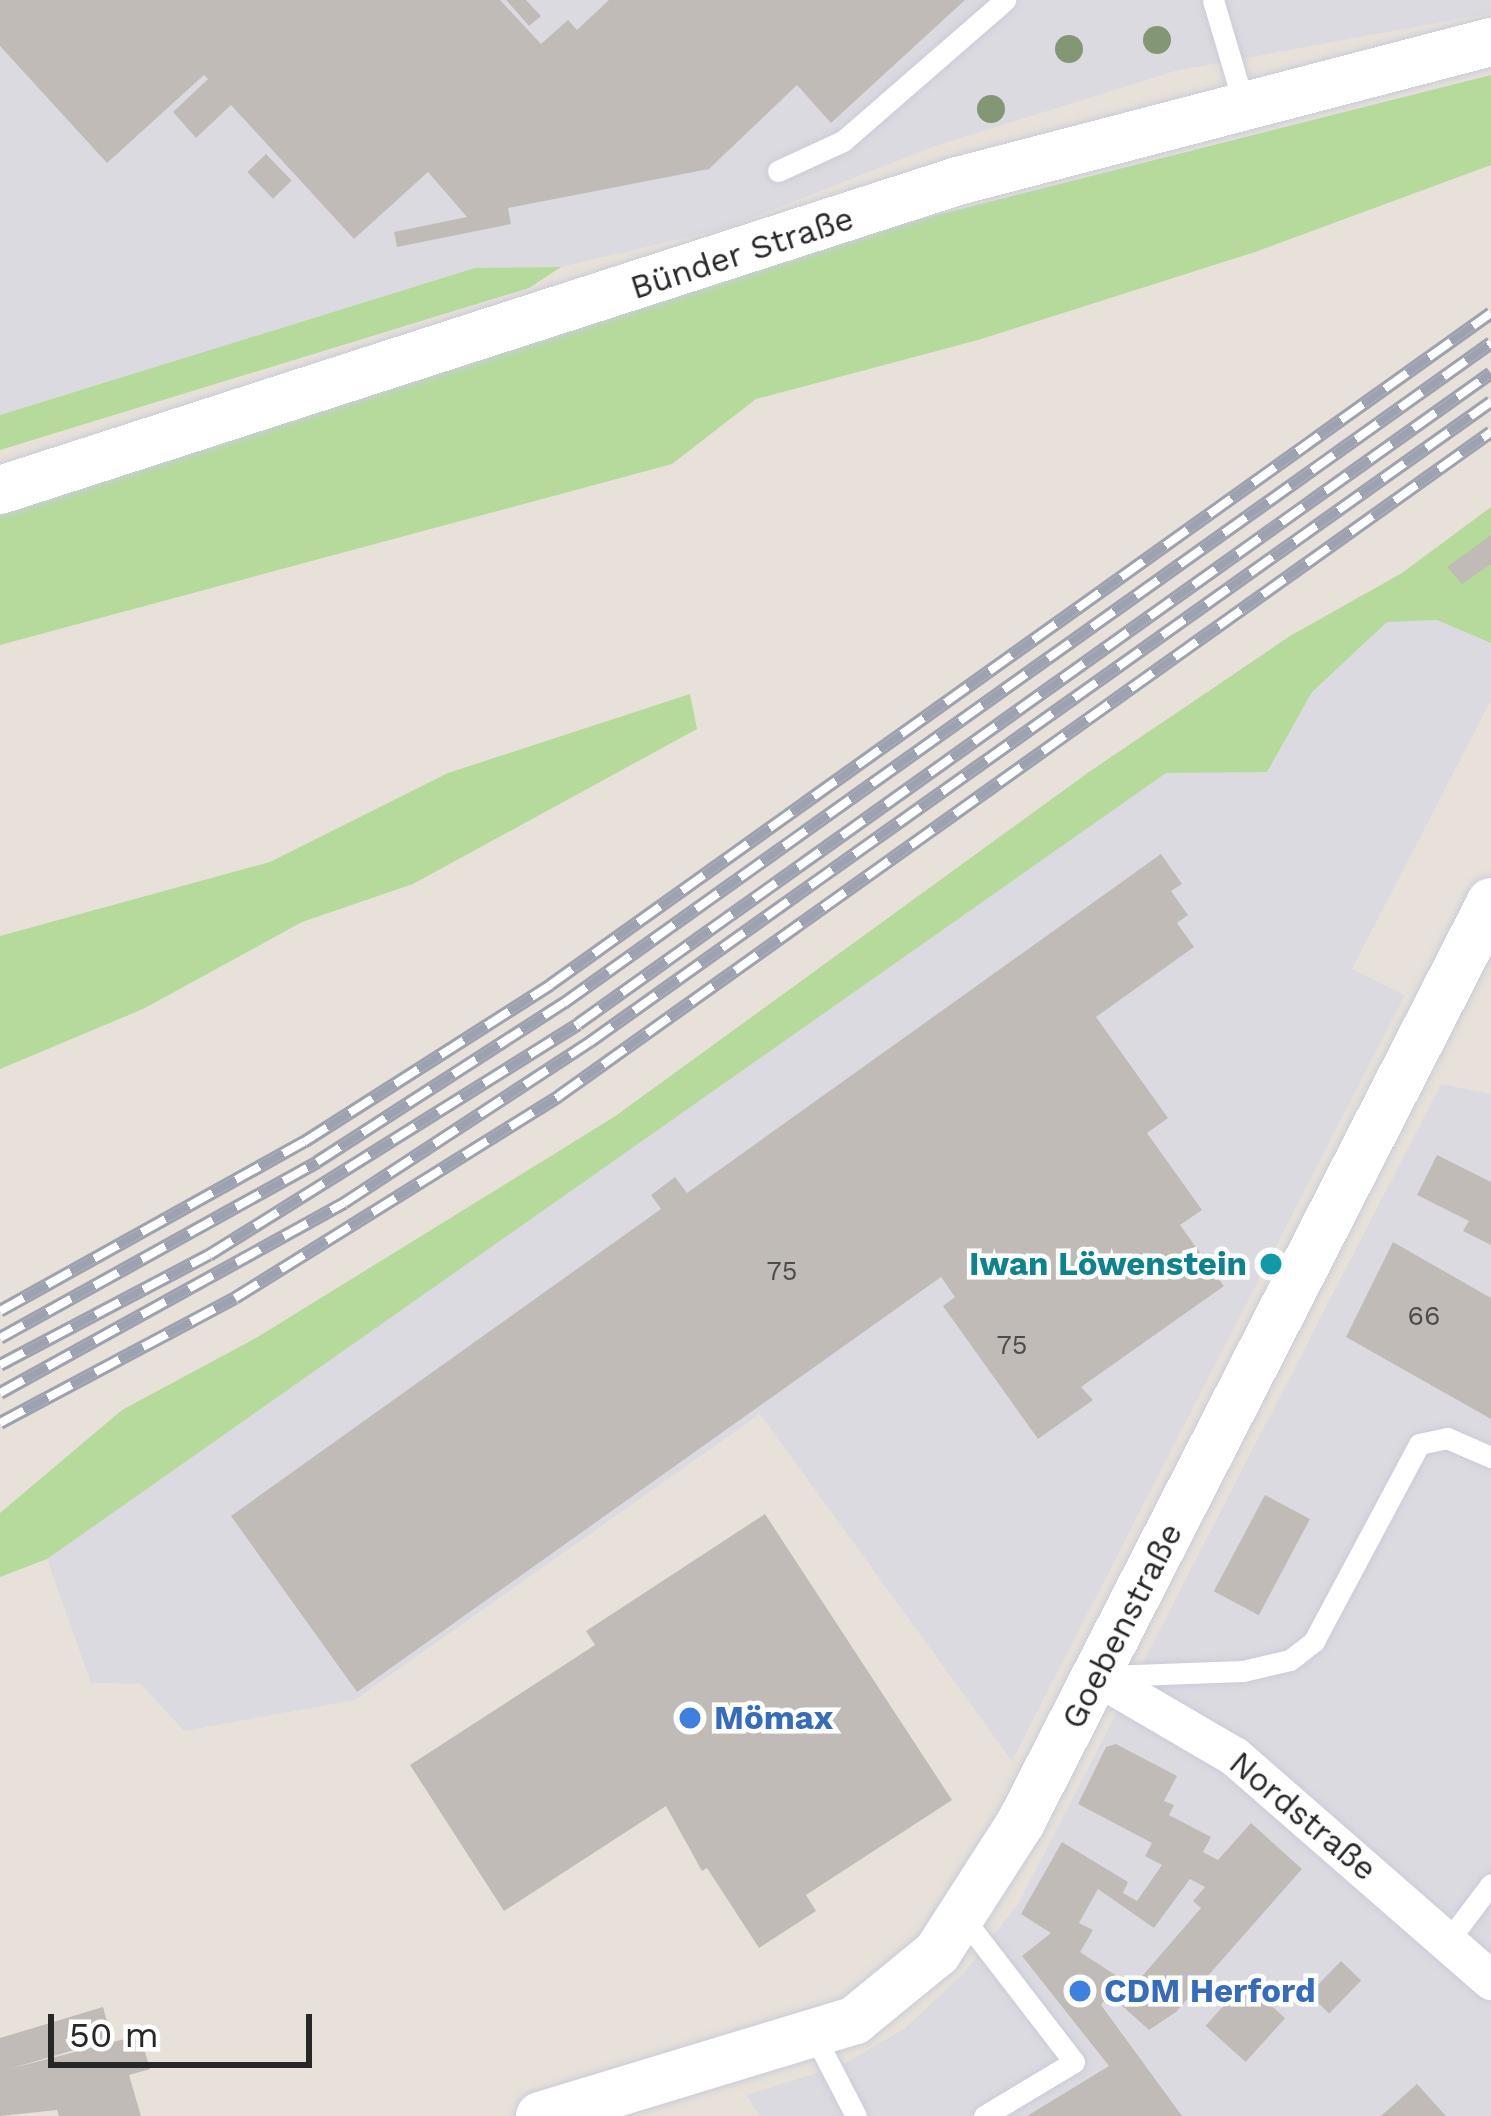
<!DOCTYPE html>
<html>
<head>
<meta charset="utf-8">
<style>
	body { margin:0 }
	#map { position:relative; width:1491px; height:2116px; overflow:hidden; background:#e8e1da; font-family:"Work Sans",sans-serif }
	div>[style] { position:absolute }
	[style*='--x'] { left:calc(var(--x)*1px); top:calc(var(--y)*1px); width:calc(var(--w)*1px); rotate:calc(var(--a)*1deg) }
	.industrial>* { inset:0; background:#dcdae1 }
	.green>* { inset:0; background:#b5da9c }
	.building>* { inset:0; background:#c1bbb7; transform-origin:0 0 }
	.roads { filter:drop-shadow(0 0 3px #c9cdd8) drop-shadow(0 0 3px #c9cdd8) }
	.service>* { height:21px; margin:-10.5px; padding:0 10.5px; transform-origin:10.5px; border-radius:10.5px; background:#fff }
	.minor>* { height:39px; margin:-19.5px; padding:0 19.5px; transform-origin:19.5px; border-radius:19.5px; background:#fff }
	.tertiary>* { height:48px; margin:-24px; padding:0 24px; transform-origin:24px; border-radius:24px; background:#fff }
	.rail>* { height:14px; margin-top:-7px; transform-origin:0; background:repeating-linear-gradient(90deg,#fff 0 27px,#9ea2b0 0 54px); box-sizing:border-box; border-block:3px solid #9ea2b0 }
	.trees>* { width:28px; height:28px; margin:-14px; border-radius:50%; background:#839774 }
	.dots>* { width:33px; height:33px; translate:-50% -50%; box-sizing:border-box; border:6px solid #fff; border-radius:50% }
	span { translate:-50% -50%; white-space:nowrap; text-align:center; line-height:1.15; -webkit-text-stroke:9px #fff; paint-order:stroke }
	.number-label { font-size:27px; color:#4e4c4b }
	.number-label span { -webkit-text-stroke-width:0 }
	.street-label { font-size:33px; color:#272727 }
	.culture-label { font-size:33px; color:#0d838f; font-weight:700 }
	.right { translate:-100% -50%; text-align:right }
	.shop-label { font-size:33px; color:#366cbe; font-weight:700 }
	.left { translate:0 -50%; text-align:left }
	.scale { position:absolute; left:48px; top:2014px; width:264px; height:54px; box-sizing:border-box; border:6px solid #272727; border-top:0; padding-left:15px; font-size:36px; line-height:42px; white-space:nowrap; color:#272727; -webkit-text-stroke:9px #fff; paint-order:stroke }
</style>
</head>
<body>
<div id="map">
	<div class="industrial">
		<div style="clip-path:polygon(0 0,1491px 0,1491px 13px,1175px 71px,935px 146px,726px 228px,561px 267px,475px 268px,0 415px)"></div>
		<div style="clip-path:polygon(1402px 573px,1491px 637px,1491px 700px,1352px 969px,1405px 995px,1012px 1761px,760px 1414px,355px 1700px,184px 1731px,141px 1684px,91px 1683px,47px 1559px)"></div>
		<div style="clip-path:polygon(1441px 1084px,1491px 1094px,1491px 2116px,760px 2116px,746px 2095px,842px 2065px,904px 2029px,963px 1974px,1018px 1904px)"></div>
	</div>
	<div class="green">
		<div style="clip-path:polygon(1491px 75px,1491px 165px,1255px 252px,978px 340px,756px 399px,672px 464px,0 645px,0 509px,881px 229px)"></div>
		<div style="clip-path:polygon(561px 267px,529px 288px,0 450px,0 415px,475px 268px)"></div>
		<div style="clip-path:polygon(1491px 507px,1491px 643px,1437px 620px,1387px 622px,1312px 692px,1267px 772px,1166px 773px,47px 1559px,0 1577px,0 1513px,122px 1410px,256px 1338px,614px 1117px,1089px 772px,1290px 636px,1402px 573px)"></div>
		<div style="clip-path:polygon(690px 694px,697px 729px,413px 884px,302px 922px,143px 1009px,0 1069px,0 936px,270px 862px,448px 773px)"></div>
	</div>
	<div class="building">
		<div style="clip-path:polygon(0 0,500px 0,541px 44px,568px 20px,577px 30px,609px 0,965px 0,831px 123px,797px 85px,709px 169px,508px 208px,511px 224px,397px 247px,394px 232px,467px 217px,428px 172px,354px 239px,231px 105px,196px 138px,173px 112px,208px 79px,204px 75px,107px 163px,0 46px)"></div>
		<div style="clip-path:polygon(506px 0,526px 0,541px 16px,529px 26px)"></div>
		<div style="left:266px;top:154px;width:37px;height:26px;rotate:46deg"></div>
		<div style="clip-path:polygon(1491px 535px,1491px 564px,1462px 584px,1447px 567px)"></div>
		<div style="clip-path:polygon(1161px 854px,1182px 884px,1171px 891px,1188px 915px,1177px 923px,1194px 947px,1096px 1017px,1168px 1118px,1147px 1133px,1202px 1210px,1180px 1225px,1224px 1286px,1081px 1387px,1093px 1400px,1038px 1439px,943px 1306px,955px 1297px,941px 1277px,357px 1692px,231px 1516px,661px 1209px,651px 1195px,675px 1177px,687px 1193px)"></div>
		<div style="clip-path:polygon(1437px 1155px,1491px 1182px,1491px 1245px,1463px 1231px,1469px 1221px,1417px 1195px)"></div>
		<div style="clip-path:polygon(1393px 1242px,1491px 1298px,1491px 1419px,1346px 1337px)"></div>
		<div style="left:1265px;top:1495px;width:51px;height:109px;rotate:28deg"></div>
		<div style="clip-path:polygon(765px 1514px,952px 1800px,806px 1895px,816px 1911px,759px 1948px,707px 1868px,702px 1871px,666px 1806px,504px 1911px,410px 1765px,595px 1645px,586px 1631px)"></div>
		<div style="clip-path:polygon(1116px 1744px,1177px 1776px,1164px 1801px,1174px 1805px,1169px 1815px,1211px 1837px,1203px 1852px,1218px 1860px,1251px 1823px,1302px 1869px,1176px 2012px,1149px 2030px,1119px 2003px,1201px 1908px,1193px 1901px,1205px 1887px,1190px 1879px,1154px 1928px,1098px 1889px,1079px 1923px,1093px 1930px,1080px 1952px,1120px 1978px,1101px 2005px,1182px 2116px,1027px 2116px,1109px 2066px,1022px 1956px,1051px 1933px,1021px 1914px,1062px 1842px,1128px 1882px,1123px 1893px,1137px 1901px,1162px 1865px,1145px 1856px,1152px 1843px,1078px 1804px,1106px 1747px)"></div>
		<div style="left:1341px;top:1961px;width:28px;height:46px;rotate:44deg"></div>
		<div style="left:1245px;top:1982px;width:54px;height:59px;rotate:42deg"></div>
		<div style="clip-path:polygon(103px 2007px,112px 2039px,9px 2069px,140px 2035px,150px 2069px,129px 2075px,141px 2116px,59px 2116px,57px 2110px,0 2116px,0 2038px)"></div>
		<div style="clip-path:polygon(1417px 2084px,1446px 2116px,1381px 2116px)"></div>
	</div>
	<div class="roads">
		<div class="service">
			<div style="--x:1213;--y:0;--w:105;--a:73.5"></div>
			<div style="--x:778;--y:171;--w:72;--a:-24.8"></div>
			<div style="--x:843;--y:141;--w:215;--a:-41"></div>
			<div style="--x:1107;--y:1676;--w:136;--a:-2.1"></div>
			<div style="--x:1243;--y:1671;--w:48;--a:-13.2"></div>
			<div style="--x:1290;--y:1660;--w:31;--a:-38"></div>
			<div style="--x:1314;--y:1641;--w:223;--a:-61.9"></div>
			<div style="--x:1419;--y:1444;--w:29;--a:-12"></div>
			<div style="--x:1447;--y:1438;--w:48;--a:23.4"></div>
			<div style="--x:964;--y:1919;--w:180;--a:52.4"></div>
			<div style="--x:1074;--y:2062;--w:105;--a:149"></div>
			<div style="--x:1448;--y:1941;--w:71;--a:-53"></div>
			<div style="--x:814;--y:2035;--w:91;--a:62.6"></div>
		</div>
		<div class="minor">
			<div style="--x:1097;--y:1676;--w:159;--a:30.3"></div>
			<div style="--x:1234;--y:1756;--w:341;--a:41.1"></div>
		</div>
		<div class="tertiary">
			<div style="--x:0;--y:490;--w:1007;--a:-17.88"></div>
			<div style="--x:958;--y:181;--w:551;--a:-14.62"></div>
			<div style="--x:540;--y:2116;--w:329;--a:-16.9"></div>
			<div style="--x:855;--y:2020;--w:106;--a:-39.3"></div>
			<div style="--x:937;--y:1953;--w:156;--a:-57.3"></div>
			<div style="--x:1021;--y:1822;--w:1033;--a:-62.94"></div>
		</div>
	</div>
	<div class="rail">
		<div style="--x:0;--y:1311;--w:348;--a:-29.1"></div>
		<div style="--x:304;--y:1142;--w:292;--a:-32.5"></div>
		<div style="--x:550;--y:985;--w:1156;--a:-35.53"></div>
		<div style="--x:0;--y:1338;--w:363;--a:-29"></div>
		<div style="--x:317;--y:1162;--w:294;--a:-32.8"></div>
		<div style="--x:564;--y:1003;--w:1138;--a:-35.45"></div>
		<div style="--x:0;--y:1365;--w:236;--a:-27.8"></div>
		<div style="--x:209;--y:1255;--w:435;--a:-32"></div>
		<div style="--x:578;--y:1024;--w:1121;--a:-35.49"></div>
		<div style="--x:0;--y:1393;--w:393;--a:-28.9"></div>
		<div style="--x:344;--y:1203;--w:294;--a:-33.2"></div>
		<div style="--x:590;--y:1042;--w:1105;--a:-35.39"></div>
		<div style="--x:0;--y:1423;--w:266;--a:-28"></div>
		<div style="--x:235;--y:1298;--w:382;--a:-31.9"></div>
		<div style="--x:559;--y:1096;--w:1144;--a:-35.47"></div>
	</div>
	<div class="trees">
		<div style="left:1157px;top:40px"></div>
		<div style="left:1069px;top:49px"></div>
		<div style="left:991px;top:109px"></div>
	</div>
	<div class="dots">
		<div style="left:1271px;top:1264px;background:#0f9aa8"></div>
		<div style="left:690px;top:1718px;background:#3f7fe0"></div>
		<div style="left:1080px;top:1991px;background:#3f7fe0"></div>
	</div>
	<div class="number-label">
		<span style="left:782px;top:1272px">75</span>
		<span style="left:1424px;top:1317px">66</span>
		<span style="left:1012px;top:1346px">75</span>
	</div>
	<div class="street-label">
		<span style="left:742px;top:253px;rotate:-18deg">Bünder Straße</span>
		<span style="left:1122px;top:1626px;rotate:-63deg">Goebenstraße</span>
		<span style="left:1303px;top:1816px;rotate:40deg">Nordstraße</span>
	</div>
	<div class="culture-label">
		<span class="right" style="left:1247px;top:1264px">Iwan Löwenstein</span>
	</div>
	<div class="shop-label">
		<span class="left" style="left:714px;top:1718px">Mömax</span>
		<span class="left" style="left:1104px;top:1991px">CDM Herford</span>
	</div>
	<div class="scale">50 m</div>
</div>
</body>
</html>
